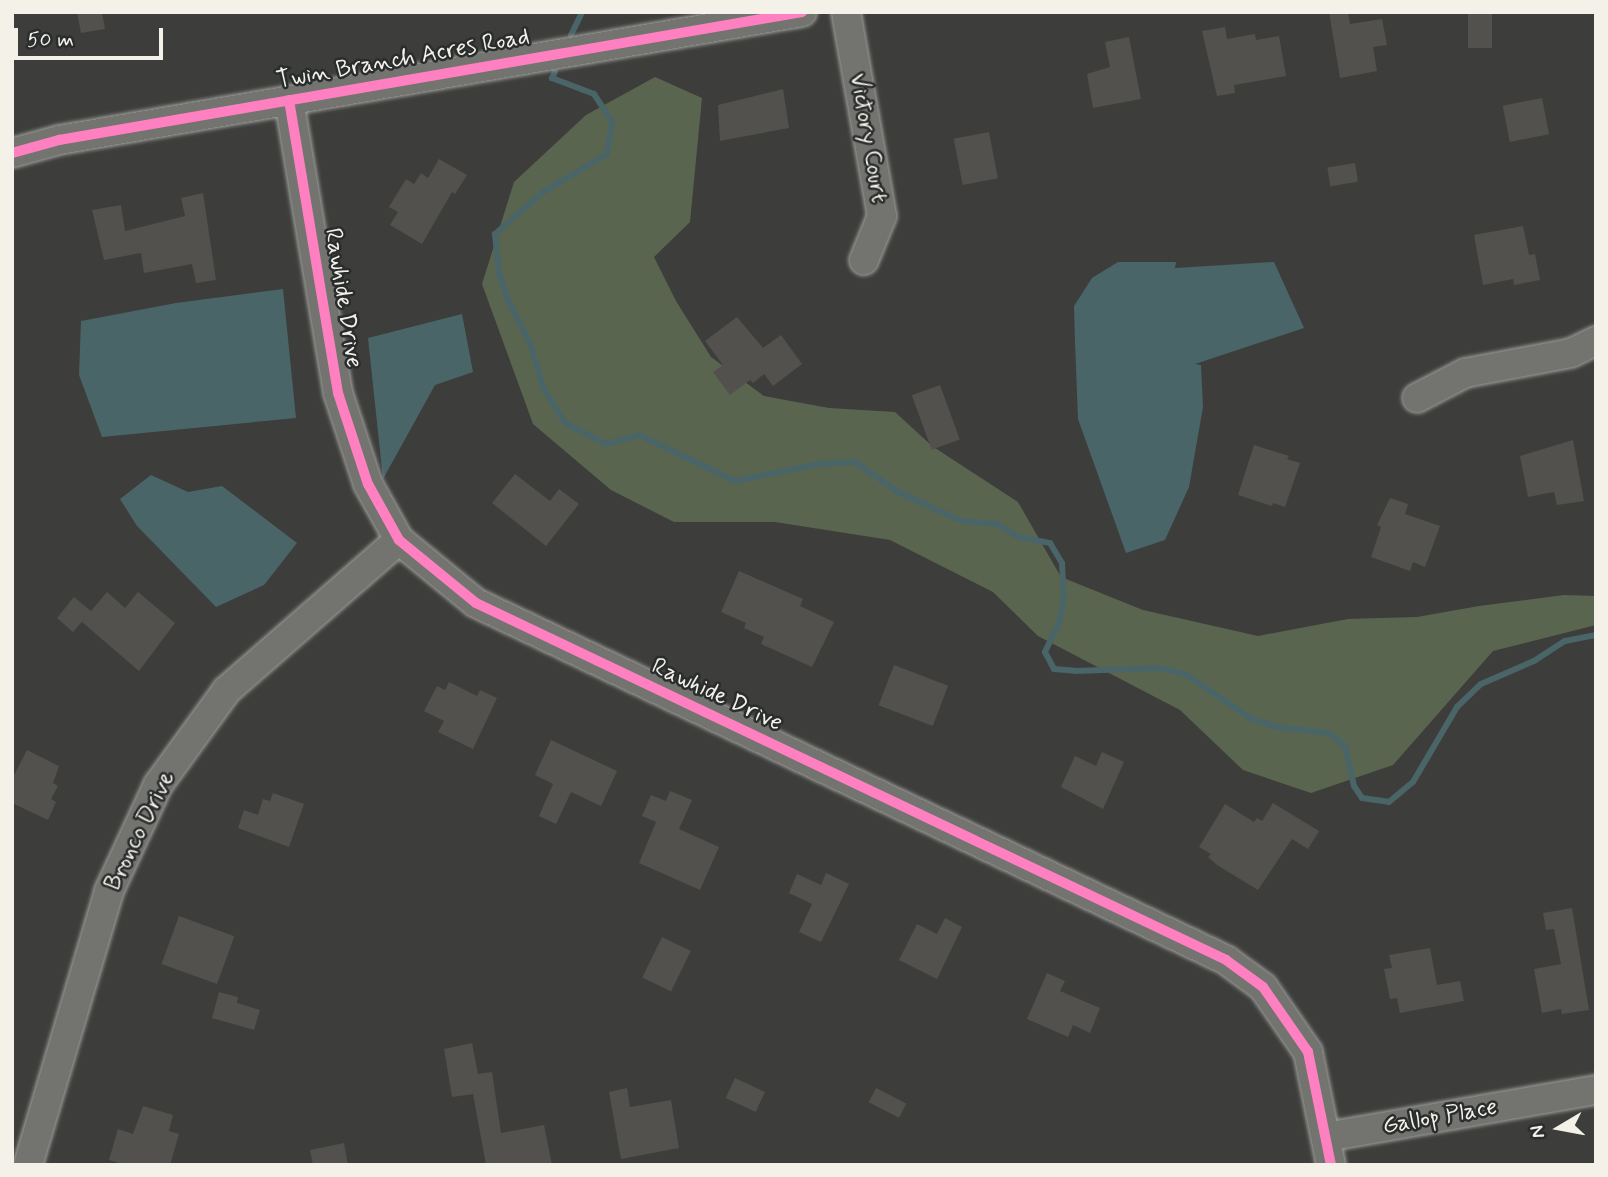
<!DOCTYPE html>
<html>
<head>
<meta charset="utf-8">
<style>
	body { margin:0 }
	#map { position:relative; width:1608px; height:1177px; overflow:hidden; background:#3d3d3b; font-family:Mynerve,sans-serif }
	div>[style] { position:absolute }
	[style*='--x'] { left:calc(var(--x)*1px); top:calc(var(--y)*1px); width:calc(var(--w)*1px); rotate:calc(var(--a)*1deg) }
	.green>* { inset:0; background:#5a654f }
	.water>* { inset:0; background:#4a6568 }
	.stream>* { height:6px; margin:-3px; padding:0 3px; transform-origin:3px; border-radius:3px; background:#4a6568 }
	.building>* { inset:0; background:#53514e; transform-origin:0 0 }
	.roads { filter:drop-shadow(0 0 2px #9f9f9c) drop-shadow(0 0 2px #9f9f9c) }
	.minor>* { height:28px; margin:-14px; padding:0 14px; transform-origin:14px; border-radius:14px; background:#737370 }
	.cycleway>* { height:10px; margin:-5px; padding:0 5px; transform-origin:5px; border-radius:5px; background:#ff80c0 }
	span { translate:-50% -50%; white-space:nowrap; text-align:center; line-height:1.15; -webkit-text-stroke:5px #2a2d2e; paint-order:stroke }
	.street-label { font-size:24px; color:#f4f1e8 }
	.frame { position:absolute; inset:0; border:14px solid #f4f1e8; pointer-events:none }
	.north { position:absolute; left:1524px; top:1093px; width:70px; height:70px; -webkit-text-stroke:5px #2a2d2e; paint-order:stroke; rotate:260deg; font-size:19px; font-weight:700; line-height:28px; text-align:center; color:#f4f1e8 }
	.north::after { content:''; display:block; margin:auto; width:24px; height:32px; background:#f4f1e8; clip-path:polygon(50% 0,100% 100%,50% 72%,0 100%) }
	.scale { position:absolute; left:14px; top:28px; width:149px; height:32px; box-sizing:border-box; border:4px solid #f4f1e8; border-top:0; padding-left:9px; font-size:21px; line-height:24px; white-space:nowrap; color:#f4f1e8; -webkit-text-stroke:5px #2a2d2e; paint-order:stroke }
</style>
</head>
<body>
<div id="map">
	<div class="green">
		<div style="clip-path:polygon(655px 77px,702px 98px,690px 222px,654px 257px,676px 301px,711px 357px,764px 396px,829px 408px,895px 412px,932px 446px,1018px 502px,1061px 577px,1143px 610px,1258px 636px,1348px 619px,1417px 617px,1479px 606px,1564px 595px,1596px 596px,1596px 625px,1493px 651px,1393px 765px,1311px 793px,1243px 770px,1180px 710px,1038px 636px,993px 592px,890px 540px,775px 522px,674px 522px,611px 490px,533px 424px,482px 284px,514px 182px,586px 115px)"></div>
	</div>
	<div class="water">
		<div style="clip-path:polygon(1118px 262px,1176px 262px,1175px 268px,1274px 262px,1304px 328px,1195px 364px,1201px 365px,1203px 407px,1189px 487px,1165px 540px,1126px 553px,1078px 419px,1075px 342px,1074px 306px,1092px 278px)"></div>
		<div style="clip-path:polygon(283px 289px,296px 418px,102px 437px,79px 375px,81px 321px,176px 303px)"></div>
		<div style="clip-path:polygon(462px 314px,473px 372px,435px 385px,383px 479px,368px 338px)"></div>
		<div style="clip-path:polygon(151px 475px,188px 492px,222px 486px,297px 543px,264px 585px,216px 607px,137px 526px,120px 499px)"></div>
	</div>
	<div class="stream">
		<div style="--x:571;--y:35;--w:25;--a:-64"></div>
		<div style="--x:555;--y:72;--w:7;--a:117"></div>
		<div style="--x:552;--y:78;--w:45;--a:20.9"></div>
		<div style="--x:594;--y:94;--w:33;--a:57"></div>
		<div style="--x:612;--y:122;--w:32;--a:99"></div>
		<div style="--x:607;--y:154;--w:74;--a:149.3"></div>
		<div style="--x:543;--y:192;--w:64;--a:138.8"></div>
		<div style="--x:495;--y:234;--w:39;--a:84"></div>
		<div style="--x:499;--y:273;--w:26;--a:72"></div>
		<div style="--x:507;--y:298;--w:51;--a:62.9"></div>
		<div style="--x:530;--y:343;--w:46;--a:73.5"></div>
		<div style="--x:543;--y:387;--w:42;--a:58.6"></div>
		<div style="--x:565;--y:423;--w:46;--a:27.1"></div>
		<div style="--x:606;--y:444;--w:34;--a:-15"></div>
		<div style="--x:639;--y:435;--w:106;--a:25.6"></div>
		<div style="--x:735;--y:481;--w:86;--a:-11.4"></div>
		<div style="--x:819;--y:464;--w:36;--a:-3"></div>
		<div style="--x:855;--y:462;--w:52;--a:34.9"></div>
		<div style="--x:898;--y:492;--w:70;--a:24.4"></div>
		<div style="--x:962;--y:521;--w:35;--a:5"></div>
		<div style="--x:997;--y:524;--w:26;--a:31"></div>
		<div style="--x:1019;--y:537;--w:32;--a:11"></div>
		<div style="--x:1050;--y:543;--w:23;--a:59"></div>
		<div style="--x:1062;--y:563;--w:36;--a:87"></div>
		<div style="--x:1064;--y:599;--w:25;--a:102"></div>
		<div style="--x:1059;--y:623;--w:32;--a:116"></div>
		<div style="--x:1045;--y:652;--w:19;--a:62"></div>
		<div style="--x:1054;--y:669;--w:21;--a:5"></div>
		<div style="--x:1075;--y:671;--w:84;--a:-2"></div>
		<div style="--x:1159;--y:668;--w:27;--a:13"></div>
		<div style="--x:1185;--y:674;--w:81;--a:33.9"></div>
		<div style="--x:1252;--y:719;--w:25;--a:18"></div>
		<div style="--x:1276;--y:727;--w:53;--a:6.5"></div>
		<div style="--x:1329;--y:733;--w:21;--a:39"></div>
		<div style="--x:1345;--y:746;--w:41;--a:77.3"></div>
		<div style="--x:1354;--y:786;--w:14;--a:56"></div>
		<div style="--x:1362;--y:798;--w:27;--a:8"></div>
		<div style="--x:1389;--y:802;--w:31;--a:-40"></div>
		<div style="--x:1413;--y:782;--w:87;--a:-59.6"></div>
		<div style="--x:1457;--y:707;--w:33;--a:-44"></div>
		<div style="--x:1481;--y:684;--w:58;--a:-23.5"></div>
		<div style="--x:1534;--y:661;--w:37;--a:-33"></div>
		<div style="--x:1565;--y:641;--w:32;--a:-11"></div>
	</div>
	<div class="building">
		<div style="clip-path:polygon(77px 12px,102px 12px,105px 29px,81px 33px)"></div>
		<div style="clip-path:polygon(1329px 12px,1348px 12px,1350px 24px,1382px 19px,1387px 45px,1373px 47px,1377px 71px,1340px 78px)"></div>
		<div style="left:1468px;top:12px;width:24px;height:36px"></div>
		<div style="clip-path:polygon(1225px 27px,1227px 39px,1255px 34px,1256px 40px,1279px 36px,1286px 76px,1234px 85px,1235px 93px,1217px 96px,1202px 31px)"></div>
		<div style="clip-path:polygon(1129px 37px,1141px 99px,1093px 108px,1087px 74px,1110px 67px,1105px 42px)"></div>
		<div style="clip-path:polygon(783px 89px,789px 128px,720px 141px,718px 105px)"></div>
		<div style="left:1542px;top:98px;width:37px;height:40px;rotate:79deg"></div>
		<div style="left:989px;top:132px;width:47px;height:36px;rotate:79deg"></div>
		<div style="clip-path:polygon(439px 159px,467px 175px,455px 194px,452px 192px,422px 244px,390px 225px,398px 212px,389px 207px,406px 179px,414px 184px,421px 173px,428px 178px)"></div>
		<div style="left:1355px;top:163px;width:19px;height:28px;rotate:81deg"></div>
		<div style="clip-path:polygon(203px 193px,216px 280px,196px 283px,192px 264px,144px 273px,141px 253px,104px 260px,92px 210px,121px 205px,125px 231px,185px 216px,181px 198px)"></div>
		<div style="clip-path:polygon(1523px 226px,1529px 255px,1535px 254px,1540px 280px,1514px 285px,1513px 279px,1483px 285px,1474px 235px)"></div>
		<div style="clip-path:polygon(737px 317px,763px 348px,781px 335px,802px 364px,773px 386px,764px 374px,753px 383px,750px 380px,730px 395px,713px 372px,723px 365px,705px 341px)"></div>
		<div style="left:940px;top:385px;width:58px;height:30px;rotate:70deg"></div>
		<div style="clip-path:polygon(1573px 440px,1584px 501px,1557px 505px,1554px 492px,1528px 497px,1520px 456px)"></div>
		<div style="clip-path:polygon(1254px 445px,1289px 456px,1287px 459px,1300px 463px,1285px 507px,1273px 503px,1272px 506px,1238px 495px)"></div>
		<div style="clip-path:polygon(515px 474px,550px 501px,559px 489px,579px 504px,546px 546px,492px 503px)"></div>
		<div style="clip-path:polygon(1390px 498px,1408px 504px,1405px 514px,1440px 526px,1425px 567px,1413px 562px,1410px 571px,1371px 557px,1381px 527px,1377px 525px)"></div>
		<div style="clip-path:polygon(739px 571px,803px 599px,800px 606px,834px 622px,812px 667px,761px 644px,764px 637px,744px 628px,746px 623px,721px 612px)"></div>
		<div style="clip-path:polygon(107px 592px,125px 608px,138px 592px,175px 623px,139px 671px,82px 622px,87px 616px,73px 632px,57px 618px,74px 597px,91px 611px)"></div>
		<div style="left:894px;top:665px;width:58px;height:43px;rotate:21deg"></div>
		<div style="clip-path:polygon(449px 682px,477px 696px,480px 690px,497px 698px,473px 749px,438px 732px,444px 721px,424px 711px,437px 686px,445px 690px)"></div>
		<div style="clip-path:polygon(551px 740px,617px 771px,601px 806px,571px 792px,556px 824px,539px 816px,553px 784px,535px 775px)"></div>
		<div style="clip-path:polygon(27px 750px,59px 766px,53px 783px,58px 786px,51px 799px,56px 802px,48px 820px,12px 803px,12px 779px)"></div>
		<div style="clip-path:polygon(1102px 752px,1124px 762px,1103px 809px,1061px 787px,1075px 756px,1096px 766px)"></div>
		<div style="clip-path:polygon(670px 791px,692px 800px,679px 829px,719px 847px,700px 890px,639px 863px,656px 822px,642px 816px,651px 795px,666px 801px)"></div>
		<div style="clip-path:polygon(273px 793px,304px 804px,289px 847px,238px 828px,244px 810px,258px 815px,263px 799px,270px 801px)"></div>
		<div style="clip-path:polygon(1273px 803px,1319px 831px,1308px 849px,1292px 839px,1258px 890px,1217px 865px,1208px 857px,1211px 854px,1199px 847px,1225px 804px,1254px 822px,1257px 818px,1262px 821px)"></div>
		<div style="clip-path:polygon(826px 873px,849px 884px,821px 942px,799px 932px,812px 904px,789px 893px,797px 874px,821px 885px)"></div>
		<div style="clip-path:polygon(1572px 908px,1589px 1010px,1562px 1014px,1561px 1009px,1542px 1013px,1534px 969px,1561px 964px,1554px 929px,1546px 930px,1543px 913px)"></div>
		<div style="left:179px;top:916px;width:59px;height:51px;rotate:20deg"></div>
		<div style="clip-path:polygon(945px 918px,962px 927px,937px 979px,899px 960px,917px 924px,937px 934px)"></div>
		<div style="left:662px;top:937px;width:32px;height:45px;rotate:26deg"></div>
		<div style="clip-path:polygon(1430px 948px,1437px 985px,1460px 981px,1464px 1001px,1400px 1013px,1397px 998px,1390px 999px,1384px 969px,1392px 968px,1389px 955px)"></div>
		<div style="clip-path:polygon(1047px 973px,1065px 981px,1060px 991px,1100px 1008px,1090px 1033px,1073px 1025px,1068px 1037px,1027px 1019px)"></div>
		<div style="clip-path:polygon(219px 992px,238px 997px,237px 1003px,260px 1010px,254px 1030px,212px 1018px)"></div>
		<div style="clip-path:polygon(472px 1043px,478px 1074px,492px 1072px,501px 1133px,544px 1125px,552px 1165px,486px 1165px,473px 1094px,452px 1097px,444px 1049px)"></div>
		<div style="left:735px;top:1078px;width:33px;height:22px;rotate:25deg"></div>
		<div style="clip-path:polygon(627px 1088px,630px 1107px,671px 1100px,679px 1148px,621px 1159px,609px 1092px)"></div>
		<div style="left:876px;top:1088px;width:34px;height:16px;rotate:27deg"></div>
		<div style="clip-path:polygon(143px 1106px,173px 1115px,169px 1131px,179px 1134px,170px 1165px,126px 1165px,109px 1160px,118px 1129px,133px 1134px)"></div>
		<div style="clip-path:polygon(344px 1143px,348px 1165px,313px 1165px,310px 1150px)"></div>
	</div>
	<div class="roads">
		<div class="minor">
			<div style="--x:846;--y:12;--w:207;--a:80"></div>
			<div style="--x:882;--y:216;--w:48;--a:112.2"></div>
			<div style="--x:289;--y:100;--w:297;--a:80.5"></div>
			<div style="--x:338;--y:393;--w:96;--a:71.8"></div>
			<div style="--x:368;--y:484;--w:64;--a:61"></div>
			<div style="--x:399;--y:540;--w:99;--a:39.3"></div>
			<div style="--x:476;--y:603;--w:831;--a:25.45"></div>
			<div style="--x:1226;--y:960;--w:46;--a:36.1"></div>
			<div style="--x:1263;--y:987;--w:79;--a:55.3"></div>
			<div style="--x:1308;--y:1052;--w:115;--a:78.5"></div>
			<div style="--x:12;--y:153;--w:49;--a:-15.5"></div>
			<div style="--x:59;--y:140;--w:754;--a:-9.77"></div>
			<div style="--x:1417;--y:398;--w:54;--a:-27.5"></div>
			<div style="--x:1465;--y:373;--w:108;--a:-10.7"></div>
			<div style="--x:1571;--y:353;--w:28;--a:-26"></div>
			<div style="--x:1326;--y:1137;--w:274;--a:-9.9"></div>
			<div style="--x:28;--y:1165;--w:286;--a:-73.5"></div>
			<div style="--x:109;--y:891;--w:117;--a:-65.2"></div>
			<div style="--x:158;--y:785;--w:117;--a:-54"></div>
			<div style="--x:227;--y:690;--w:228;--a:-41.1"></div>
		</div>
	</div>
	<div class="cycleway">
		<div style="--x:289;--y:100;--w:297;--a:80.5"></div>
		<div style="--x:338;--y:393;--w:96;--a:71.8"></div>
		<div style="--x:368;--y:484;--w:64;--a:61"></div>
		<div style="--x:399;--y:540;--w:99;--a:39.3"></div>
		<div style="--x:476;--y:603;--w:831;--a:25.45"></div>
		<div style="--x:1226;--y:960;--w:46;--a:36.1"></div>
		<div style="--x:1263;--y:987;--w:79;--a:55.3"></div>
		<div style="--x:1308;--y:1052;--w:115;--a:78.5"></div>
		<div style="--x:12;--y:153;--w:49;--a:-15.5"></div>
		<div style="--x:59;--y:140;--w:754;--a:-9.77"></div>
	</div>
	<div class="street-label">
		<span style="left:403px;top:59px;rotate:-10deg">Twin Branch Acres Road</span>
		<span style="left:868px;top:138px;rotate:80deg">Victory Court</span>
		<span style="left:343px;top:298px;rotate:81deg">Rawhide Drive</span>
		<span style="left:717px;top:695px;rotate:25deg">Rawhide Drive</span>
		<span style="left:140px;top:831px;rotate:-64deg">Bronco Drive</span>
		<span style="left:1440px;top:1117px;rotate:-10deg">Gallop Place</span>
	</div>
	<div class="frame"></div>
	<div class="north">N</div>
	<div class="scale">50 m</div>
</div>
</body>
</html>
